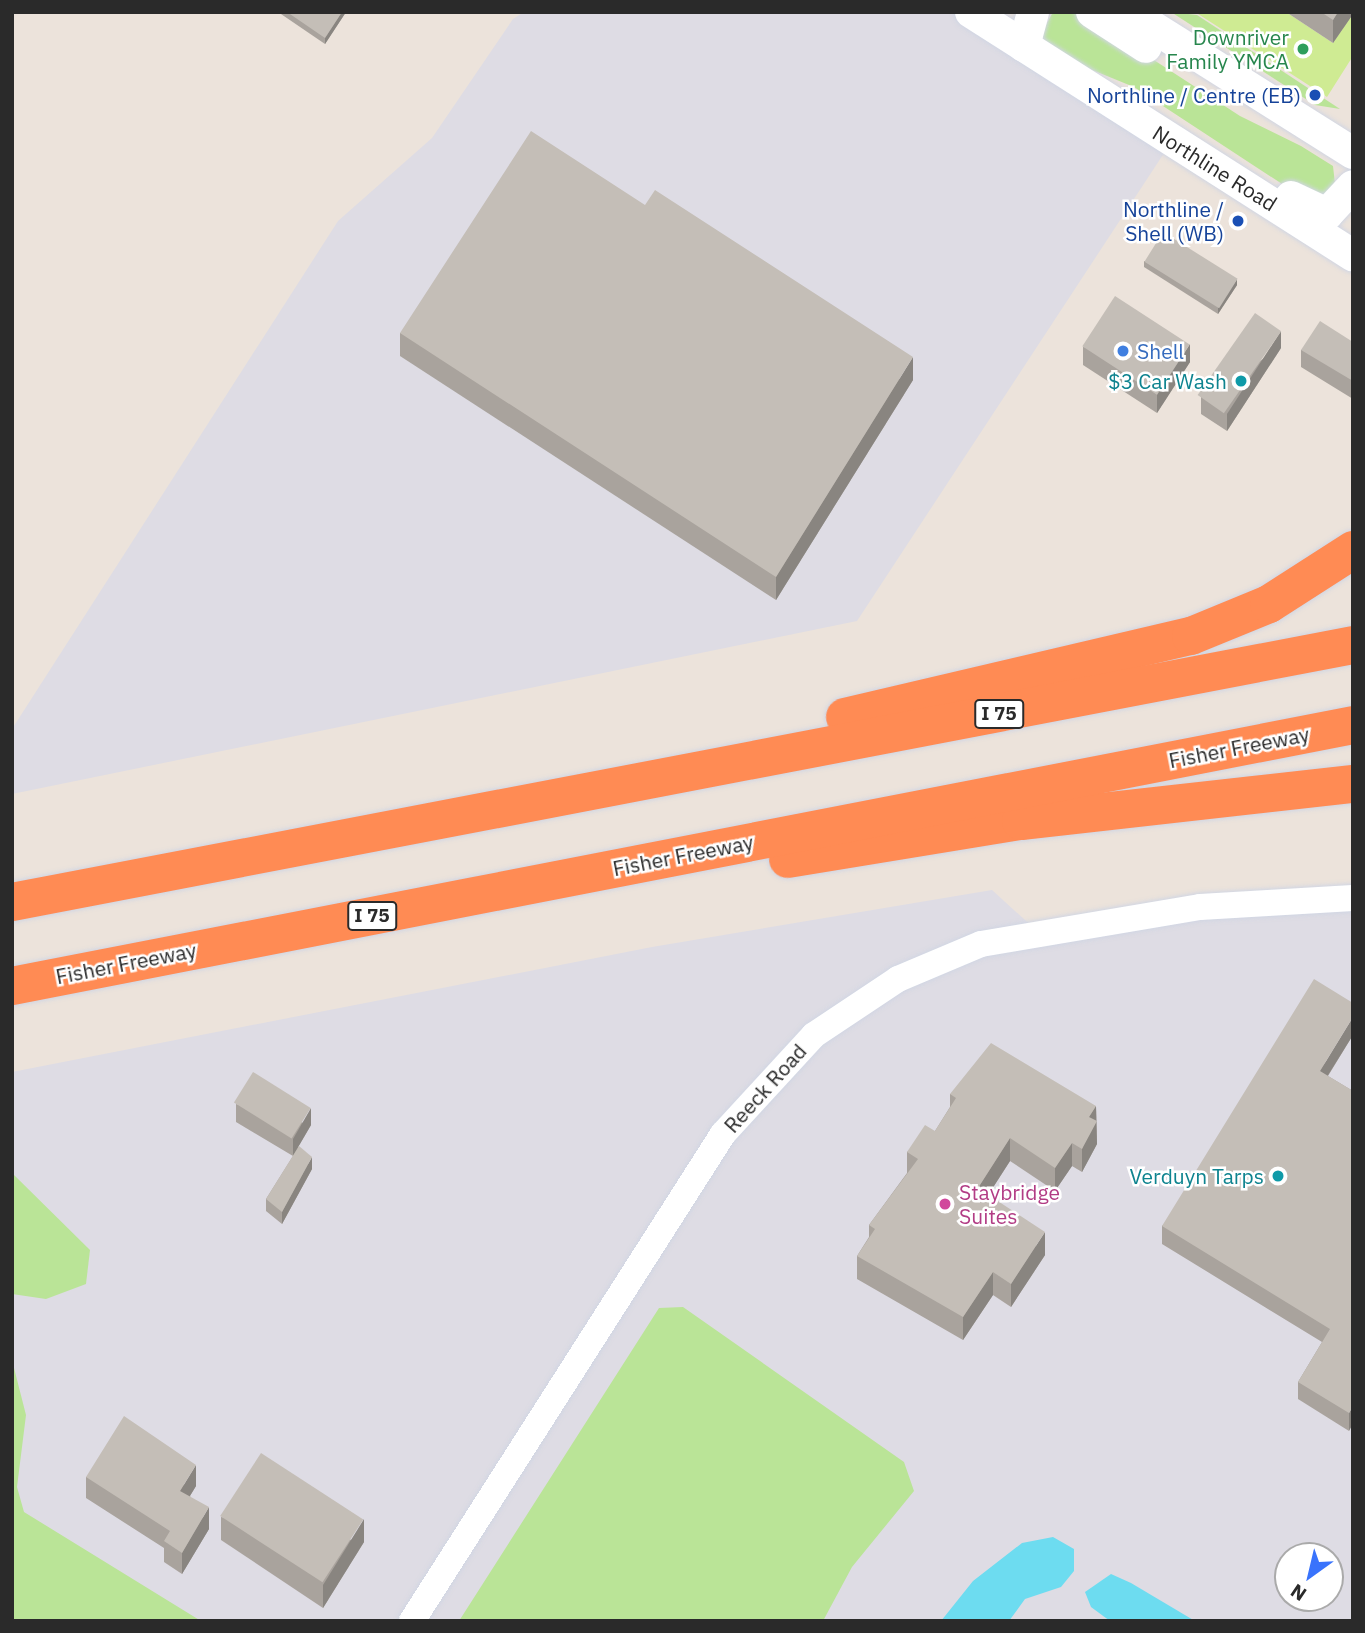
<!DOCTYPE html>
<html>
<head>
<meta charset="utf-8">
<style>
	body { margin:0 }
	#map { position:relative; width:1365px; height:1633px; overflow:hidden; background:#ece3db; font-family:"IBM Plex Sans",sans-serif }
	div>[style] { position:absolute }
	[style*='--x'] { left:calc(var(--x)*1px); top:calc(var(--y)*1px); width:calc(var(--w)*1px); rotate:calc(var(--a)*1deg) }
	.industrial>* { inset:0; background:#dedce4 }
	.green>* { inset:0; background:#bae497 }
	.pitch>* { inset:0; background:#cfeb93 }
	.water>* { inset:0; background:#6ddcf0 }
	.roads { filter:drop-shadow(0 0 2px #d1d6e3) drop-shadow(0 0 2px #d1d6e3) }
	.tertiary>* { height:26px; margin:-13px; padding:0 13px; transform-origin:13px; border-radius:13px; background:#fff }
	.secondary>* { height:32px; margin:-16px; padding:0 16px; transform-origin:16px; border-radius:16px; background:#fff }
	.motorway>* { height:38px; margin:-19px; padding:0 19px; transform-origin:19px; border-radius:19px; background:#ff8b54 }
	.wall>* { inset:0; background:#a9a39d }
	.shaded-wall>* { inset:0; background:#898580; transform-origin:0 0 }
	.building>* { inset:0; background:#c4beb7; transform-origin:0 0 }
	.dots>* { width:19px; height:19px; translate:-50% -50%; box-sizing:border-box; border:4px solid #fff; border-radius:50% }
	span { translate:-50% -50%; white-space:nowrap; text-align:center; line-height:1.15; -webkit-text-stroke:5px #fff; paint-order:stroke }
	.shield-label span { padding:2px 5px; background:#fff; border:2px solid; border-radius:5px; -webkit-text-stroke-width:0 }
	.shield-label { font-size:19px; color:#2a2a2a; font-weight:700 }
	.leisure-label { font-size:21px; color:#27864d }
	.right { translate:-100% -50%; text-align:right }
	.transit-label { font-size:21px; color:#164399 }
	.street-label { font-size:21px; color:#2a2a2a }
	.shop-label { font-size:21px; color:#366cbe }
	.left { translate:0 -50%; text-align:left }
	.culture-label { font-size:21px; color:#0d838f }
	.hotel-label { font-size:21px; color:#b23c85 }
	.frame { position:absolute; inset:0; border:14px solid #2a2a2a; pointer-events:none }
	.north { position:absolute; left:1274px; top:1542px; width:70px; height:70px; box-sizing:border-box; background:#fff; border:2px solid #aaa; border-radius:50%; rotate:214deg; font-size:19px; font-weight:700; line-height:28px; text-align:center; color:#2a2a2a }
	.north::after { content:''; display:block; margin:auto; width:24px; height:32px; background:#3973fc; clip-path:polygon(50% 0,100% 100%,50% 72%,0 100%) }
</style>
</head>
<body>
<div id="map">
	<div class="industrial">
		<div style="clip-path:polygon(524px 12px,971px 12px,1172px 141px,857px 621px,12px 794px,12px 729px,338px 221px,432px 138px,513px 19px)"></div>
		<div style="clip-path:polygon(evenodd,992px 890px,1036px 930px,1353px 898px,1353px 1621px,12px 1621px,12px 1072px,652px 947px,992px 890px,1288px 1556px,1330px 1556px,1330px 1598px,1288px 1598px,1288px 1556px)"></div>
	</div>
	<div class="green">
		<div style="clip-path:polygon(1053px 12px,1080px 12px,1240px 116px,1301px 146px,1333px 166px,1335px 184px,1327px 195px,1305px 199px,1134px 87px,1075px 63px,1044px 44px,1042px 32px)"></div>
		<div style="clip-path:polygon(1171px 12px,1197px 15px,1340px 109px,1315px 105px)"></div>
		<div style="clip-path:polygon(12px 1173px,90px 1250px,86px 1284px,46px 1299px,12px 1294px)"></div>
		<div style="clip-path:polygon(683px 1307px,904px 1462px,914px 1491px,852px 1567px,823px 1621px,459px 1621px,659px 1308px)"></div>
		<div style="clip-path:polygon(12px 1360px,26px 1415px,17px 1487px,24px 1512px,201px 1621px,12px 1621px)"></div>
	</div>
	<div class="pitch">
		<div style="clip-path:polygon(1195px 12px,1286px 12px,1333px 43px,1353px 12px,1353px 56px,1327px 97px)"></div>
	</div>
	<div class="water">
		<div style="clip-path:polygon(1053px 1537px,1074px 1549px,1074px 1571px,1061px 1587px,1025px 1599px,1009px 1621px,941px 1621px,973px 1581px,1022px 1543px)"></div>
		<div style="clip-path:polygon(1111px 1574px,1131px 1583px,1195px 1621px,1110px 1621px,1091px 1607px,1085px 1592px)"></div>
	</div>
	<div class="roads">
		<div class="tertiary">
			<div style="--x:412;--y:1621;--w:578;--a:-57.44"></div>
			<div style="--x:723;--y:1134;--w:134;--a:-47.4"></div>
			<div style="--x:814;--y:1035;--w:101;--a:-33.7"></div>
			<div style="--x:898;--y:979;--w:90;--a:-22.9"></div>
			<div style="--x:981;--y:944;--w:222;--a:-9.6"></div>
			<div style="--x:1200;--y:907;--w:153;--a:-3.4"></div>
		</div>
		<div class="secondary">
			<div style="--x:971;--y:12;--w:453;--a:32.5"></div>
			<div style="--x:1092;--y:12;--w:64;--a:32.9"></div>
			<div style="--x:1129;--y:12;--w:265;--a:32.2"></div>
			<div style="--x:1024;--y:46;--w:35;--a:-75"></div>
			<div style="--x:1291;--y:197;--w:40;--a:25"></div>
			<div style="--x:1327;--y:214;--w:38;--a:-47"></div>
		</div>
		<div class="motorway">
			<div style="--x:845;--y:717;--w:355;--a:-13.2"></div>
			<div style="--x:1191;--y:636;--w:84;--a:-22.3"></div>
			<div style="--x:1269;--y:604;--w:100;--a:-32.7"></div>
			<div style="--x:788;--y:859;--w:236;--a:-9.3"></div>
			<div style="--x:1021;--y:821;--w:334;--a:-6.4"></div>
			<div style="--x:12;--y:902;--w:1365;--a:-10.85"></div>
			<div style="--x:12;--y:986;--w:1366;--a:-11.01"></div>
		</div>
	</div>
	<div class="wall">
		<div style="clip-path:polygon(278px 12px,346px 12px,325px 44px)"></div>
		<div style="clip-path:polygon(1286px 12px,1353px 12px,1353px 14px,1333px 43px)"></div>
		<div style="clip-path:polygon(1144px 261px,1237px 285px,1218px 314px,1144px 267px)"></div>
		<div style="clip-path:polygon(400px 333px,913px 380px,776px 600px,400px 356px)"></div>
		<div style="clip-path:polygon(1353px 342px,1353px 399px,1301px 367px,1301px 350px)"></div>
		<div style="clip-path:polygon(1083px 347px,1190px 362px,1157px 413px,1083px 365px)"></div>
		<div style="clip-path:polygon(1281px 348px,1227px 431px,1201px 414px,1201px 397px)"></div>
		<div style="clip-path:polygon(1353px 1035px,1328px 1076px,1353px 1091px,1349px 1431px,1298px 1399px,1298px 1382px,1322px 1342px,1162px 1244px,1162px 1226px)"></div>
		<div style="clip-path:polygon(950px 1094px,1096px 1106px,1097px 1144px,1082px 1172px,1072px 1166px,1055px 1191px,1010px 1161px,988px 1195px,1045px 1255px,1011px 1307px,993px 1295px,963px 1340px,857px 1279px,857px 1256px,869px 1237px,869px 1225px,907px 1173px,907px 1152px,935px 1131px,950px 1107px)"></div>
		<div style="clip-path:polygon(236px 1104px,311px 1125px,298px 1147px,312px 1169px,282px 1224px,266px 1211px,266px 1199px,293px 1156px,236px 1122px)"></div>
		<div style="clip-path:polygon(86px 1477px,196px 1486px,190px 1496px,209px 1529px,182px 1574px,164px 1562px,164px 1548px,86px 1498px)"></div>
		<div style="clip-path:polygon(221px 1517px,364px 1542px,323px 1608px,221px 1540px)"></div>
	</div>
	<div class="shaded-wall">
		<div style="clip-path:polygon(342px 12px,346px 12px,325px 44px,325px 38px)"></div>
		<div style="clip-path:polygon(1338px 12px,1353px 12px,1353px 14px,1333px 43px,1333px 20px)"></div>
		<div style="clip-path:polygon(1237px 279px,1237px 285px,1218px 314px,1218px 308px)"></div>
		<div style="clip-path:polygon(1281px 331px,1281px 348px,1227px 431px,1227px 414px)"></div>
		<div style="clip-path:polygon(1190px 344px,1190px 362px,1157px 413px,1157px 395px)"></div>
		<div style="clip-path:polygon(913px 357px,913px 380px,776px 600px,776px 577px)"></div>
		<div style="left:1352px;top:381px;width:1px;height:18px"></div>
		<div style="clip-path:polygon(1353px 1017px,1353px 1035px,1320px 1088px,1320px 1071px)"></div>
		<div style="clip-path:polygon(1096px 1106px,1097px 1144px,1082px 1172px,1082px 1149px,1089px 1117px)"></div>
		<div style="clip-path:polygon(311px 1108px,311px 1125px,293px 1156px,293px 1139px)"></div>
		<div style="clip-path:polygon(1010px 1138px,1010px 1161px,978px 1211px,978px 1188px)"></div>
		<div style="clip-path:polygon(1072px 1143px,1072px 1166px,1055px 1191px,1055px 1168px)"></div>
		<div style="clip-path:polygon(312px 1157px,312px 1169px,282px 1224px,282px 1212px)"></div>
		<div style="clip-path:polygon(1045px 1232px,1045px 1255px,1011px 1307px,1011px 1284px)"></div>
		<div style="clip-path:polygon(993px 1272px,993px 1295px,963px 1340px,963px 1317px)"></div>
		<div style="clip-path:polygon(1353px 1406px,1353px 1424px,1349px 1431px,1349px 1413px)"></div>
		<div style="clip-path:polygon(196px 1465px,196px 1486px,180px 1512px,180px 1491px)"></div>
		<div style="clip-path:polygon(209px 1507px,209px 1529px,182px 1574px,182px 1553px)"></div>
		<div style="clip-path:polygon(364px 1519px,364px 1542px,323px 1608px,323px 1585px)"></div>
	</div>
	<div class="building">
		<div style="clip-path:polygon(287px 12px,342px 12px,325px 38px)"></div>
		<div style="clip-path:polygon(1321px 12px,1338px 12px,1333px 20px)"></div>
		<div style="clip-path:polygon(531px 131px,645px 205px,655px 190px,913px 357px,776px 577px,400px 333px)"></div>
		<div style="left:1163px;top:232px;width:88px;height:35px;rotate:32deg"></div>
		<div style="left:1115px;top:296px;width:89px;height:60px;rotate:33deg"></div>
		<div style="left:1255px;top:313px;width:32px;height:100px;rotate:35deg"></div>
		<div style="clip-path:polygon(1320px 321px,1353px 342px,1353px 381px,1301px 350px)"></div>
		<div style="clip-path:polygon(1314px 979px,1353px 1003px,1353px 1017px,1320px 1071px,1353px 1091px,1353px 1406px,1349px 1413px,1298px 1382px,1330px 1329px,1162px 1226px)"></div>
		<div style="clip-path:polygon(991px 1043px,1096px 1106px,1089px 1117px,1097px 1121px,1082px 1149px,1072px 1143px,1055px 1168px,1010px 1138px,978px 1188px,1045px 1232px,1011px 1284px,993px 1272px,963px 1317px,857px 1256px,875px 1229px,869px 1225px,918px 1159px,907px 1152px,925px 1125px,935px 1131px,956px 1098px,950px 1094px)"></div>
		<div style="left:253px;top:1072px;width:68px;height:36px;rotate:32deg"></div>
		<div style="clip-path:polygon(299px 1146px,312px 1157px,282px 1212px,266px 1199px)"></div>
		<div style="clip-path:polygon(124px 1416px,196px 1465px,180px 1491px,209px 1507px,182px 1553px,164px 1541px,170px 1531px,86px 1477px)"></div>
		<div style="left:261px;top:1453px;width:122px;height:75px;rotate:33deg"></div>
	</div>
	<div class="dots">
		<div style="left:1303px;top:49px;background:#2e9e5b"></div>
		<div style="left:1315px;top:95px;background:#1a4fb4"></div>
		<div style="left:1238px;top:221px;background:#1a4fb4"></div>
		<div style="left:1123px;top:351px;background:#3f7fe0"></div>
		<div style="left:1241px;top:381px;background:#0f9aa8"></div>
		<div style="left:1278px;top:1176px;background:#0f9aa8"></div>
		<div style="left:945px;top:1204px;background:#d1479c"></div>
	</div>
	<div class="shield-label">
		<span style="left:999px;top:714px">I 75</span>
		<span style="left:372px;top:916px">I 75</span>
	</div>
	<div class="leisure-label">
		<span class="right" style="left:1289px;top:49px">Downriver<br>Family YMCA</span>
	</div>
	<div class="transit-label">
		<span class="right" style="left:1301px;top:95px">Northline / Centre (EB)</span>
		<span class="right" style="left:1224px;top:221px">Northline /<br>Shell (WB)</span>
	</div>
	<div class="street-label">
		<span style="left:1215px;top:168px;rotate:32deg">Northline Road</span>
		<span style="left:1239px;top:747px;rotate:-11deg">Fisher Freeway</span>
		<span style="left:683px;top:855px;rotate:-11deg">Fisher Freeway</span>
		<span style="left:126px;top:963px;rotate:-11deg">Fisher Freeway</span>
		<span style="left:765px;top:1088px;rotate:-48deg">Reeck Road</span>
	</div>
	<div class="shop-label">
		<span class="left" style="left:1137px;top:351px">Shell</span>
	</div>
	<div class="culture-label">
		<span class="right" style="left:1227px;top:381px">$3 Car Wash</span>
		<span class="right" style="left:1264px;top:1176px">Verduyn Tarps</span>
	</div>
	<div class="hotel-label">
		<span class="left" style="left:959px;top:1204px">Staybridge<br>Suites</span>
	</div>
	<div class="frame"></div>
	<div class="north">N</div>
</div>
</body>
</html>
